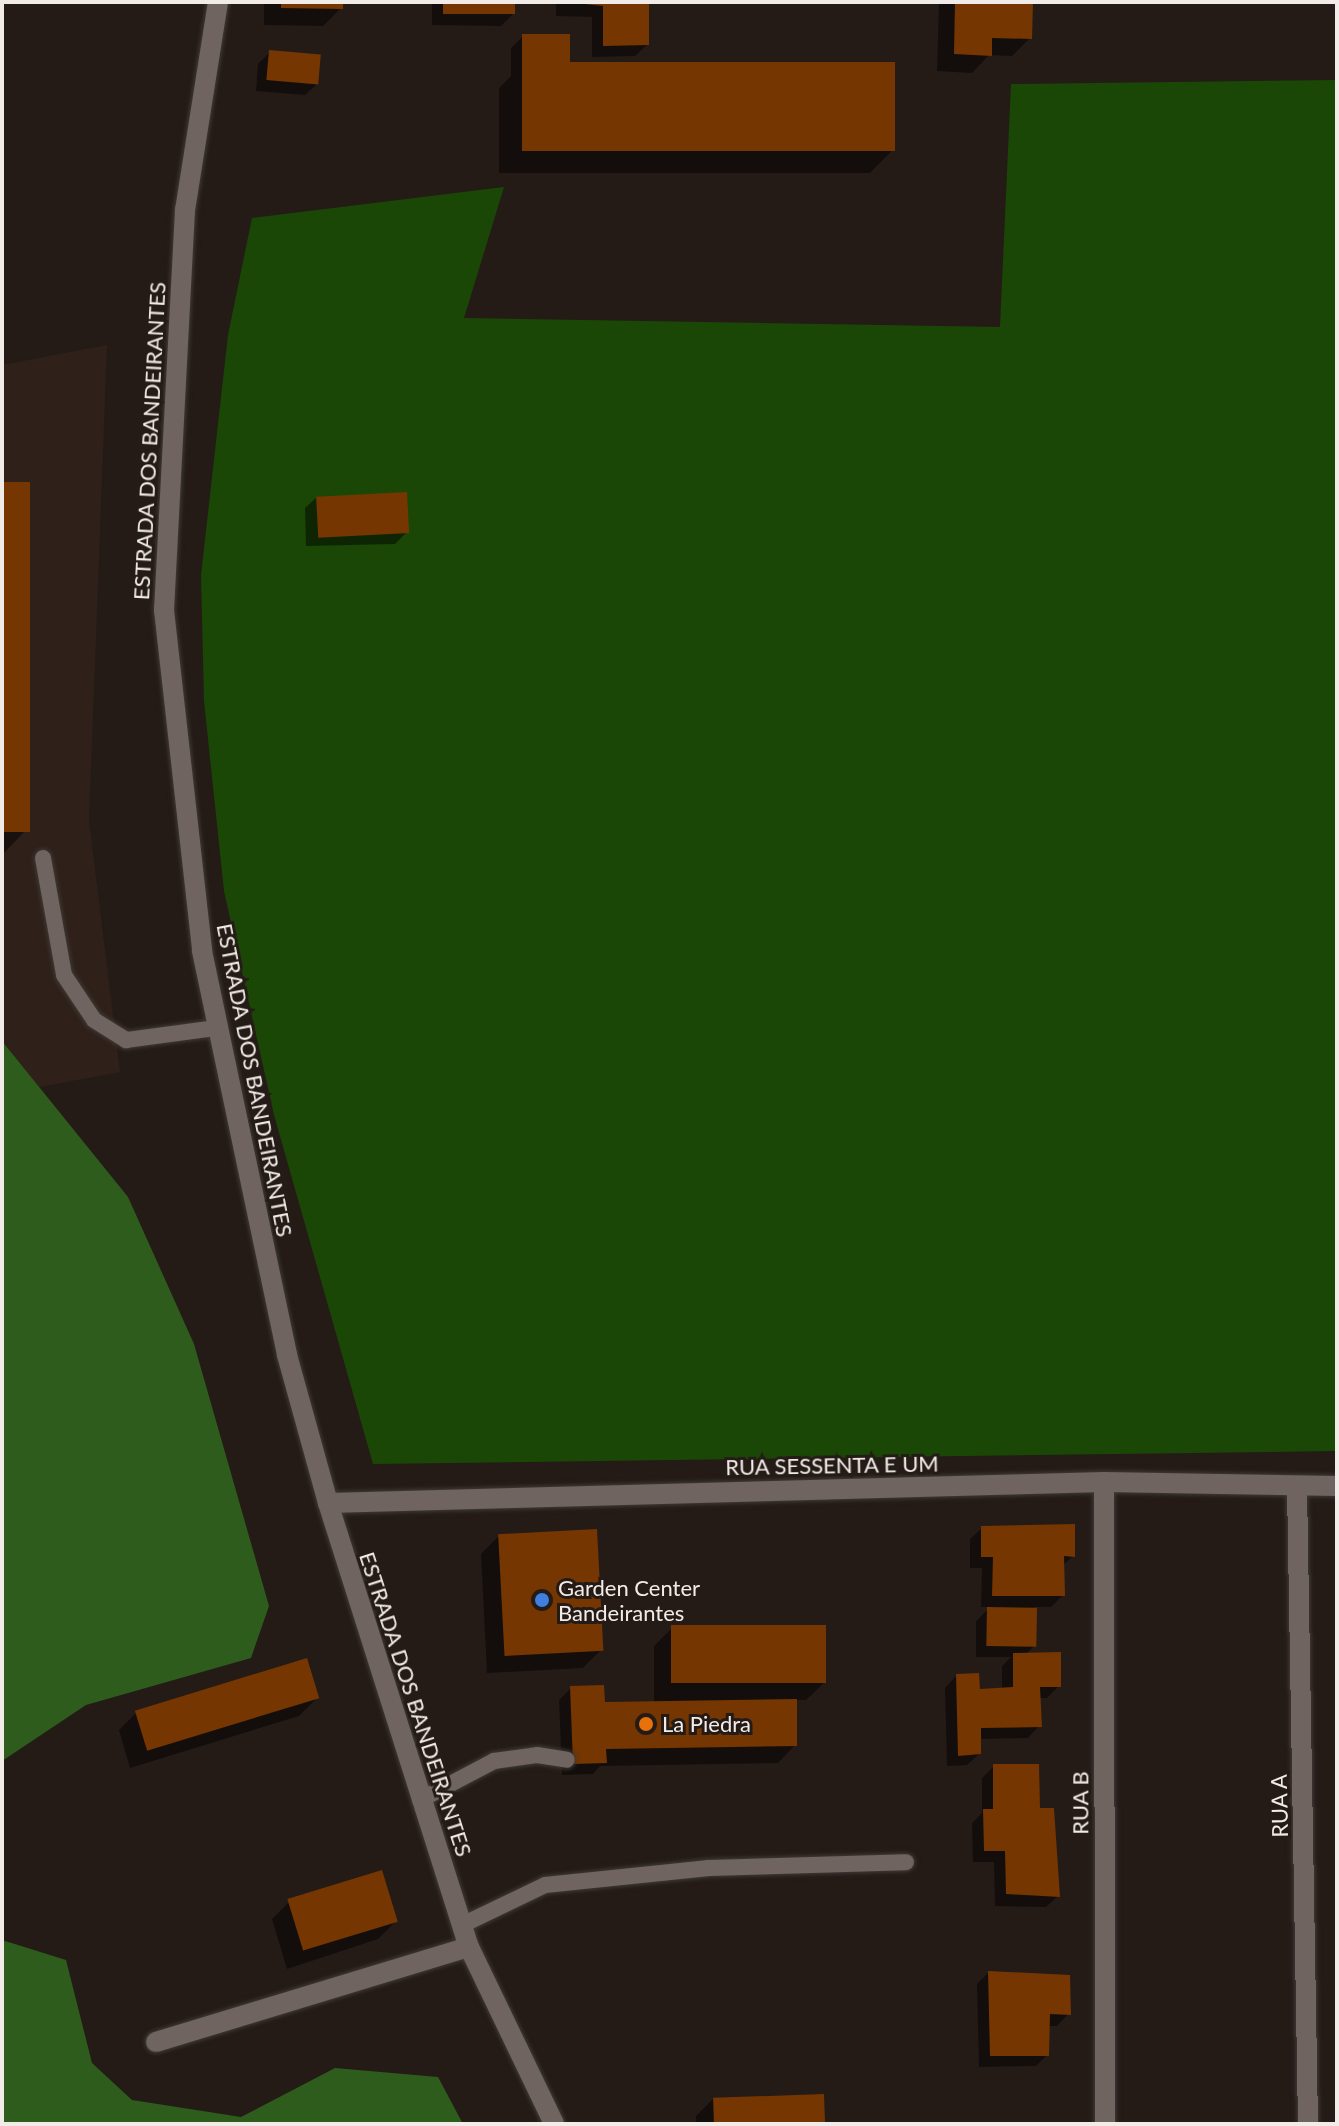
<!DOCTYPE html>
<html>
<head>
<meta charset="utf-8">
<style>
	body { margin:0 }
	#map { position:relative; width:1339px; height:2126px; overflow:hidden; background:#241b17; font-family:Lato,sans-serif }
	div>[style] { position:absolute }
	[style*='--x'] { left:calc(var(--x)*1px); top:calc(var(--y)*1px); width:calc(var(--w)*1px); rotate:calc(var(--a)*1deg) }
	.built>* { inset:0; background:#2f2119 }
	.green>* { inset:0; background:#1a4706 }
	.forest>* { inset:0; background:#2d5c1c }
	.shadow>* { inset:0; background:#0007 }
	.building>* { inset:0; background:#763601; transform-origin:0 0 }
	.roads { filter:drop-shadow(0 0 2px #3f3936) drop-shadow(0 0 2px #3f3936) }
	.service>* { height:16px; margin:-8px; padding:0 8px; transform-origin:8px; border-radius:8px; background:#6f645f }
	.minor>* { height:20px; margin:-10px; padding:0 10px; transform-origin:10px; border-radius:10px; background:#6f645f }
	.secondary>* { height:20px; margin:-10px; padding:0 10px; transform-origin:10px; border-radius:10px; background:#6f645f }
	.dots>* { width:22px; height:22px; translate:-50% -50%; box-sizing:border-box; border:4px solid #241b17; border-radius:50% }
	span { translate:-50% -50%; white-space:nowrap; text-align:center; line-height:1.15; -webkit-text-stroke:6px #241b17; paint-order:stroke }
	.street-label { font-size:22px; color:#f2ece9 }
	.poi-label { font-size:22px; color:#f2ece9 }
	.left { translate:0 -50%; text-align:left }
	.frame { position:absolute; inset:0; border:4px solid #f2ece9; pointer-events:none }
</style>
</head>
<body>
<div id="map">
	<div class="built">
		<div style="clip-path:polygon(107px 345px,89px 821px,120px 1072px,39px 1087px,2px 1041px,2px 365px)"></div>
	</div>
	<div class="green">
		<div style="clip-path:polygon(1337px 80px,1337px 1451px,373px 1464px,274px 1115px,224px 891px,204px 701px,201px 575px,228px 335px,252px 218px,504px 187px,464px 318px,1000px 327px,1011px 84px)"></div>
	</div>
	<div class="forest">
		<div style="clip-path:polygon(2px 1041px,128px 1197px,194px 1344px,269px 1606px,251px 1658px,86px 1705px,2px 1761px)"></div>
		<div style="clip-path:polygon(2px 1940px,66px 1960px,92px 2063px,132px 2100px,241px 2117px,335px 2068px,438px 2077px,463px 2124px,2px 2124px)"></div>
	</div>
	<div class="shadow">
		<div style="clip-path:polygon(264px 2px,341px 2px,341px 8px,323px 26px,264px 25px)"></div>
		<div style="clip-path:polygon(432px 2px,513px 2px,513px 14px,501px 26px,432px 25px)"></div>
		<div style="clip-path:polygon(556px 2px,647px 2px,647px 45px,635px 56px,592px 57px,592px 17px,556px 16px)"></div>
		<div style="clip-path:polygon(939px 2px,1031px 2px,1030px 38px,1012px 56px,989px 55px,972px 73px,937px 71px)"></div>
		<div style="clip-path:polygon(523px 36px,565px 64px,893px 150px,870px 173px,499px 173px,499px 88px,511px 76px,511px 48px)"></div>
		<div style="clip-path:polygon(270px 52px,317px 84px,305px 95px,256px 91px,258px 64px)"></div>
		<div style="clip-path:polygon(2px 484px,25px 831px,2px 855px)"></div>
		<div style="clip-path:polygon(317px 497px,407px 532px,395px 544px,306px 546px,305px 508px)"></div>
		<div style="clip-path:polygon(982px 1528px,1073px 1556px,1062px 1566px,1063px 1595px,1051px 1607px,1035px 1607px,1035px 1645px,1026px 1654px,1059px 1686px,1047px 1698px,1039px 1698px,1039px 1726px,1028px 1738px,979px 1739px,979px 1754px,967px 1765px,947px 1766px,945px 1688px,956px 1676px,979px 1691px,1002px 1690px,1002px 1666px,1011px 1657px,976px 1657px,976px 1621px,990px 1607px,981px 1607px,982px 1568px,970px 1568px,970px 1539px)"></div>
		<div style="clip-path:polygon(499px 1536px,601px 1650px,583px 1668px,487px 1673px,481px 1554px)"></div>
		<div style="clip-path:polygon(672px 1628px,824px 1683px,806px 1700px,795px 1700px,795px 1745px,778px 1763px,600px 1766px,593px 1774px,562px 1775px,559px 1700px,571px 1688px,603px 1707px,654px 1703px,654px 1646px)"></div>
		<div style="clip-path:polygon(317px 1698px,299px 1716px,130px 1768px,119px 1730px,136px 1713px)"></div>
		<div style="clip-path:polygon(994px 1766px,1038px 1810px,1058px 1896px,1046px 1907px,995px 1906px,994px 1862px,973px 1862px,972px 1823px,982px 1813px,982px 1778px)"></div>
		<div style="clip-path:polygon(289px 1902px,396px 1921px,378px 1939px,287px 1969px,272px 1919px)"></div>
		<div style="clip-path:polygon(988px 1973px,1068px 2014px,1057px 2026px,1048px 2026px,1047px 2055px,1036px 2066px,979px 2067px,977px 1984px)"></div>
		<div style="clip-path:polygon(714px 2098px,823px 2124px,696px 2124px,696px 2116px)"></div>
	</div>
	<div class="building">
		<div style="clip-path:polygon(281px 2px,343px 2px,343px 9px,281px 8px)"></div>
		<div style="left:443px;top:2px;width:72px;height:12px"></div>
		<div style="clip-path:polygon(567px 2px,649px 2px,649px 45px,603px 46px,603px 6px)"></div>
		<div style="clip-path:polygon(955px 2px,1033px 2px,1032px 39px,992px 38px,992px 56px,954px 54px)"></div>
		<div style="clip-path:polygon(522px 34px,570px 34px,570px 62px,895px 62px,895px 151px,522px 151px)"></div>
		<div style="left:269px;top:50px;width:52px;height:30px;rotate:5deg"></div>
		<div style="left:2px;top:482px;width:28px;height:350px"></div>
		<div style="left:407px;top:492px;width:41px;height:91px;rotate:87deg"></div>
		<div style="clip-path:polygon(1075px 1524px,1075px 1557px,1064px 1556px,1065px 1596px,992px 1596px,993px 1557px,981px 1557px,981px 1526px)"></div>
		<div style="left:597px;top:1529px;width:122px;height:99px;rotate:87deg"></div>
		<div style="left:987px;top:1607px;width:50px;height:39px;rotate:1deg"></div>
		<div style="left:826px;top:1625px;width:58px;height:155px;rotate:90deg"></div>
		<div style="clip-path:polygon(1061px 1652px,1061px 1687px,1040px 1687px,1042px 1727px,981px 1728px,981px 1754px,958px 1756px,956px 1674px,979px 1673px,980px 1689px,1013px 1687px,1013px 1653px)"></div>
		<div style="left:307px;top:1658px;width:42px;height:180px;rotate:73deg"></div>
		<div style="clip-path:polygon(604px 1685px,605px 1702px,797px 1699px,797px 1746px,606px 1749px,607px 1763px,573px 1764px,570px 1686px)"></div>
		<div style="clip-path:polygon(993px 1764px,1039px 1764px,1040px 1808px,1054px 1808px,1060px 1897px,1006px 1894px,1005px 1851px,984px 1851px,983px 1809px,993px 1809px)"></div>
		<div style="left:382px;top:1870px;width:54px;height:99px;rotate:73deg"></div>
		<div style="clip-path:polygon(988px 1971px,1070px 1975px,1071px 2015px,1050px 2014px,1049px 2056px,990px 2056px)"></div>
		<div style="left:824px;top:2094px;width:30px;height:111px;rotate:88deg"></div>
	</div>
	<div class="roads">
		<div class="service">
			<div style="--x:43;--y:858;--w:119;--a:79.8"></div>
			<div style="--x:64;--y:975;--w:54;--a:56.3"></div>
			<div style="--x:94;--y:1020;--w:38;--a:32"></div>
			<div style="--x:126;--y:1040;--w:91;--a:-7.6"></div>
			<div style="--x:420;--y:1800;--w:84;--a:-27.8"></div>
			<div style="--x:494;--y:1761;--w:43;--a:-7.9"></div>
			<div style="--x:537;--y:1755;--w:30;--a:9"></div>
			<div style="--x:462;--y:1925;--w:92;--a:-25.7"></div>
			<div style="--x:545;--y:1885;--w:165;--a:-5.9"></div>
			<div style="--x:709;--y:1868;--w:197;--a:-1.7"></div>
		</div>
		<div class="minor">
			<div style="--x:1104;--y:1482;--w:642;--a:89.91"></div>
			<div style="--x:1297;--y:1487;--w:637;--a:89.01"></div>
			<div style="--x:328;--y:1503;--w:776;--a:-1.55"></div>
			<div style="--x:1104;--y:1482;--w:233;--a:1"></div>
			<div style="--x:156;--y:2042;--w:327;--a:-16.9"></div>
		</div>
		<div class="secondary">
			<div style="--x:218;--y:2;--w:211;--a:99"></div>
			<div style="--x:185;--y:210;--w:401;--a:93"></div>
			<div style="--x:164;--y:610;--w:343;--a:83.6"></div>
			<div style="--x:202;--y:951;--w:413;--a:78.1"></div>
			<div style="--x:287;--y:1355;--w:154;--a:74.5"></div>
			<div style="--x:328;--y:1503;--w:466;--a:72.4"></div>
			<div style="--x:469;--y:1947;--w:196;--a:64.3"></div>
		</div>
	</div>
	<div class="dots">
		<div style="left:542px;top:1600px;background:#3f7fe0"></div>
		<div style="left:646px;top:1724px;background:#e8710a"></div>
	</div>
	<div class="street-label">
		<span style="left:149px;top:441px;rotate:-87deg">ESTRADA DOS BANDEIRANTES</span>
		<span style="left:255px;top:1080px;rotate:79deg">ESTRADA DOS BANDEIRANTES</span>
		<span style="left:832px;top:1465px;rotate:-1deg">RUA SESSENTA E UM</span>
		<span style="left:416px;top:1704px;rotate:72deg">ESTRADA DOS BANDEIRANTES</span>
		<span style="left:1080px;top:1803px;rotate:-90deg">RUA B</span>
		<span style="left:1279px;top:1806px;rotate:-91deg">RUA A</span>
	</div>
	<div class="poi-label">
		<span class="left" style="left:558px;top:1600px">Garden Center<br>Bandeirantes</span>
		<span class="left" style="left:662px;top:1724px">La Piedra</span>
	</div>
	<div class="frame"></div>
</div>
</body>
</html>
